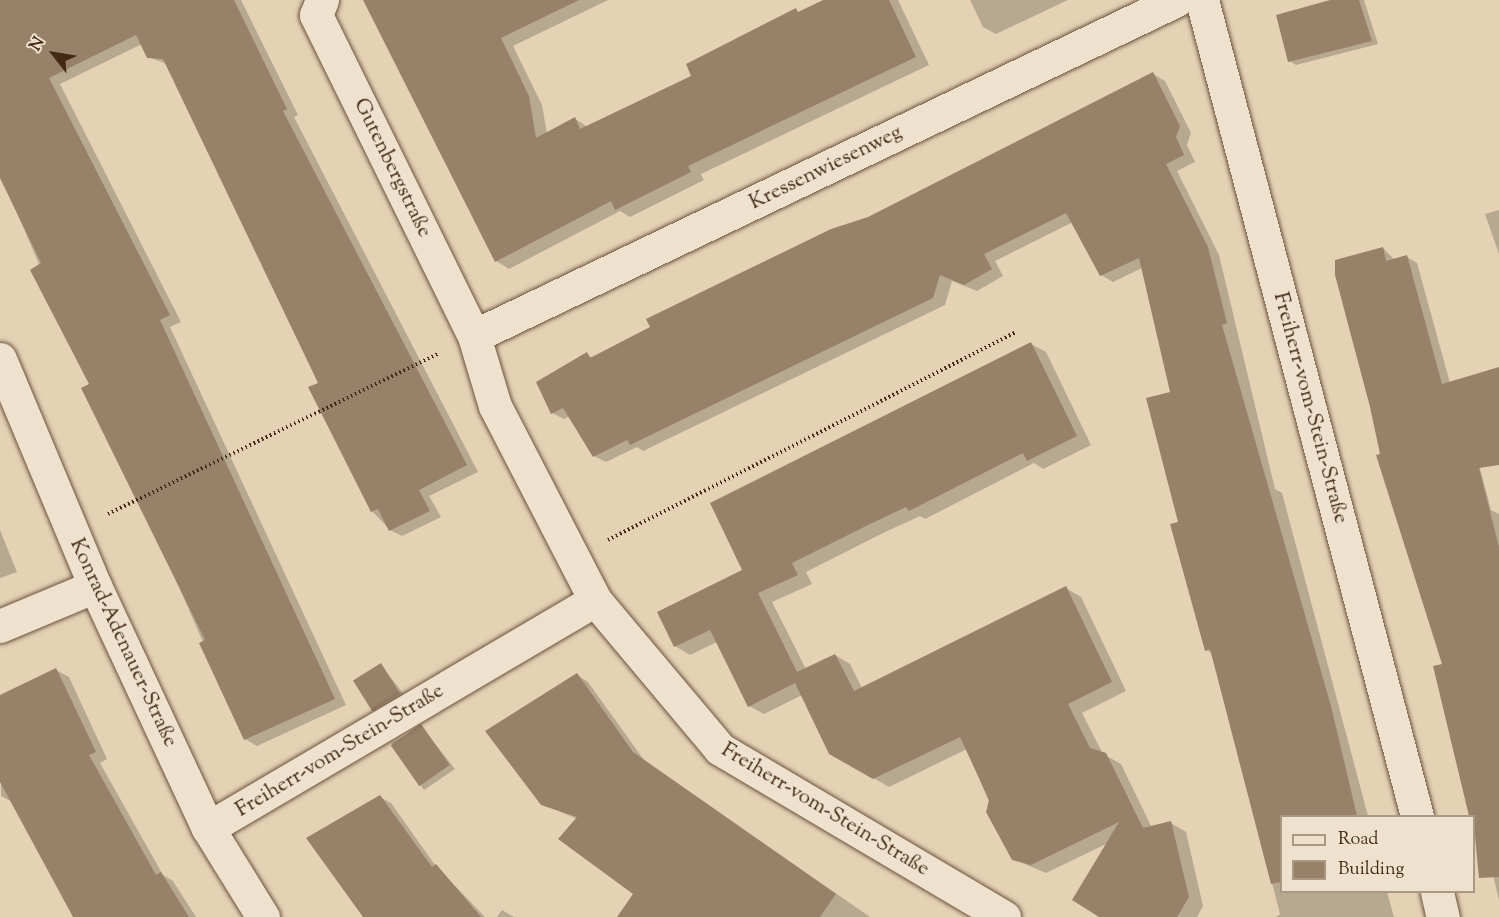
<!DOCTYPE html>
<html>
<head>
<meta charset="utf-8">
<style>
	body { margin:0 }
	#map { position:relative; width:1499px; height:917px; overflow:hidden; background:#e5d2b5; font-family:"Sorts Mill Goudy",serif }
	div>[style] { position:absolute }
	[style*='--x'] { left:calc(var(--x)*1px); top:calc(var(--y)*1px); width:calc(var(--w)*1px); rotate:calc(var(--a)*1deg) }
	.shadow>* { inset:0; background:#0003 }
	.building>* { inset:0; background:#988169; transform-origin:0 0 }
	.path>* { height:4px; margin-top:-2px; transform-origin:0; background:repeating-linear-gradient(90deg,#442916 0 1.5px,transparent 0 4.5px) }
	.roads { filter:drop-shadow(0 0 2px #6c533e) drop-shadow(0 0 2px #6c533e) }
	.street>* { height:33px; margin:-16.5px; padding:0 16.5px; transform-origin:16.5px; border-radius:16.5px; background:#eee2cf }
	span { translate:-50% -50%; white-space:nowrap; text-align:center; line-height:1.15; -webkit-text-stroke:4.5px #eee2cf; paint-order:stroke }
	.street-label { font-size:21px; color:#442916 }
	.legend { position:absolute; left:1280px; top:815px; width:195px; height:78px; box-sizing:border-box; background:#eee2cf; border:2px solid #aa9885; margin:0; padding:8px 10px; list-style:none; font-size:18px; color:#442916 }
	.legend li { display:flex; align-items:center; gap:12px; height:30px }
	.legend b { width:30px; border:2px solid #aa9885 }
	.north { position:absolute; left:24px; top:24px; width:60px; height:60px; -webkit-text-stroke:4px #eee2cf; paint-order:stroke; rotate:301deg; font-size:16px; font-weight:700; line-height:24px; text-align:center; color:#442916 }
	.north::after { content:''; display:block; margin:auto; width:21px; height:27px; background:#442916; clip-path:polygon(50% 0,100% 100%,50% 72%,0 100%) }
</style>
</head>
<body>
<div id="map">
	<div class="shadow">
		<div style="clip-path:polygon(0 0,241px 0,298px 115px,294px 117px,478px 472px,429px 496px,441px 517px,402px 536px,390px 530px,372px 511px,320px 383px,167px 64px,148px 57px,142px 44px,60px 84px,181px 322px,170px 327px,346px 705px,257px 746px,245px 739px,0 174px)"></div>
		<div style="clip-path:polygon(366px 0,608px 0,513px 46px,542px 105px,547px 134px,575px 119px,588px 127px,693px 76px,824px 0,898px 0,929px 65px,701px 174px,704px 180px,630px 217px,620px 211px,509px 269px,496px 261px)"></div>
		<div style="clip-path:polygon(970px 0,1068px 0,996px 34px,983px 27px)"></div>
		<div style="clip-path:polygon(1335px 0,1364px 0,1378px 44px,1296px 65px,1290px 61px)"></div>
		<div style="clip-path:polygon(1153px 74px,1165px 81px,1191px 133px,1187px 145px,1195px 162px,1177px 171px,1219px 255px,1275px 489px,1282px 493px,1368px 816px,1282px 816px,1282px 892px,1387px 892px,1394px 917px,1276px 917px,1280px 914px,1213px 654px,1206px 650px,1180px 523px,1171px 393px,1142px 268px,1113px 282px,1101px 275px,1073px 222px,995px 261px,1003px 276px,977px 291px,952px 281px,945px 305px,643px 451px,637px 447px,606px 462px,594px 456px,570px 416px,564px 419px,552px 413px,587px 354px,593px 358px)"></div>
		<div style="clip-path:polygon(1499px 210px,1499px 254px,1485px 214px)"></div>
		<div style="clip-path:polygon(1383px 248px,1395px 260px,1407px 257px,1417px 263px,1450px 383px,1499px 368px,1499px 431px,1472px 438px,1491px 510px,1499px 514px,1499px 829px,1382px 454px)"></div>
		<div style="clip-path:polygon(1031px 344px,1046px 352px,1091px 445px,1043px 469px,1034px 463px,925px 519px,920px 516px,883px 533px,806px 572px,812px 584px,772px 602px,806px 669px,835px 655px,850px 664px,862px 688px,1066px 588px,1081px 597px,1126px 691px,1082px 713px,1103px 754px,1121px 764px,1152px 828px,1171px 823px,1186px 832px,1203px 906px,1197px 917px,1102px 917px,1108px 843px,1046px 873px,1013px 859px,967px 749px,889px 787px,830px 753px,802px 695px,764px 714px,749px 706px,717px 642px,690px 655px,675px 646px,744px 571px)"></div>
		<div style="clip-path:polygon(0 530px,17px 572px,0 578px)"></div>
		<div style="clip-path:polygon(381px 665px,406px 697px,378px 713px,371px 710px)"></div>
		<div style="clip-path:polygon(56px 670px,69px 677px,107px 759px,100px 763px,163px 875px,173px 881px,196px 917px,82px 917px,14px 803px,1px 796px,0 696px)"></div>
		<div style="clip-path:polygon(577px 675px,588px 682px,644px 760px,870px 917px,619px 917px,635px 893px,577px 819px,542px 804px)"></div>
		<div style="clip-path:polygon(421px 726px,455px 769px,424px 790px,391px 743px)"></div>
		<div style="clip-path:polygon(380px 797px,391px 803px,435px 865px,485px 917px,366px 917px)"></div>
		<div style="clip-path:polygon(1499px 873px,1499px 900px,1493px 875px)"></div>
		<div style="clip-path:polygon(502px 910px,514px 917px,497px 917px)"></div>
	</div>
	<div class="building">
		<div style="clip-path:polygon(0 0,234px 0,287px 109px,283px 111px,467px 465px,419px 490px,430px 511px,389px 531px,378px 509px,371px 512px,308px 387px,318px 383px,163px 59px,147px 58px,136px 35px,49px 78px,170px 315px,160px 320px,335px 699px,244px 740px,199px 643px,205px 640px,81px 388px,89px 384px,30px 270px,41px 263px,0 178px)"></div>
		<div style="clip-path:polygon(363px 0,579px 0,501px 38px,529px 96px,536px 138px,575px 117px,580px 129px,691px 76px,686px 64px,796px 8px,798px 12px,823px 0,889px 0,916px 57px,688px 166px,691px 172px,615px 210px,611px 201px,495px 262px)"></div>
		<div style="clip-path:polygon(1330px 0,1359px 0,1372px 41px,1288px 62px,1276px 15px)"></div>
		<div style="clip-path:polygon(1153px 72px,1180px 126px,1176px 137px,1184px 155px,1166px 164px,1208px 247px,1227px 323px,1222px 325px,1331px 706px,1357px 816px,1281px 816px,1281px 882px,1271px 884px,1210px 649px,1205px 651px,1170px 524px,1178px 522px,1146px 398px,1170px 392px,1139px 258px,1100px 276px,1066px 213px,984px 254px,992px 269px,964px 285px,940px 275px,933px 298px,630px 445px,627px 440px,593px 457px,563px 408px,551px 414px,536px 382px,587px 352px,590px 358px,650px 327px,646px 319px,831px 229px,868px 217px)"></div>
		<div style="clip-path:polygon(1383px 247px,1386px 261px,1407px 255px,1442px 384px,1499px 367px,1499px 465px,1479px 468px,1499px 547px,1499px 877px,1479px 878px,1473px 816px,1469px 816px,1433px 666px,1442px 664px,1376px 455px,1380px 454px,1370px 407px,1335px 275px,1335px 260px)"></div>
		<div style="clip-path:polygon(1031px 342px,1077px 436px,1027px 461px,1023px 453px,909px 511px,906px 507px,868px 525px,792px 563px,798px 575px,758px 593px,797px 672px,835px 654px,854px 691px,1066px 586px,1112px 682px,1068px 704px,1090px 748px,1106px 753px,1143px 828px,1171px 821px,1189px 897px,1177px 917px,1099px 917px,1072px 900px,1119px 822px,1031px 865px,1012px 860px,986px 812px,989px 800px,960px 737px,873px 779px,829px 754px,795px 683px,748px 707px,710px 630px,674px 647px,657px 612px,742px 570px,710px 503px)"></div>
		<div style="left:381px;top:663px;width:36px;height:33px;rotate:58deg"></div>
		<div style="clip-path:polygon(56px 668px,96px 752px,89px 755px,156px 875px,161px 872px,189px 917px,73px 917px,0 782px,0 695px)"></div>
		<div style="clip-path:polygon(577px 673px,633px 752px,836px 894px,820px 917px,617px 917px,633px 894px,558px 839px,577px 817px,541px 805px,485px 731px)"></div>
		<div style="left:421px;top:724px;width:50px;height:37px;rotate:55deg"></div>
		<div style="clip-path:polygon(380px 795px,432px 867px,436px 864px,481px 917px,363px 917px,306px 838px)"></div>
	</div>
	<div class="path">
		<div style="--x:108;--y:514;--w:367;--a:-25.9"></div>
		<div style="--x:608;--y:540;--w:458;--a:-27"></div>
	</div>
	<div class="roads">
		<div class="street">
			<div style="--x:322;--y:0;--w:16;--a:112"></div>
			<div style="--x:316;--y:15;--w:358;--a:63.8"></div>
			<div style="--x:474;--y:336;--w:73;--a:73.3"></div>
			<div style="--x:495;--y:406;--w:218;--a:62.7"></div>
			<div style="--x:1202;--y:0;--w:844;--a:75.24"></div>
			<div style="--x:474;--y:336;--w:779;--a:-25.55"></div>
			<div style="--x:0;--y:359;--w:246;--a:67.3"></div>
			<div style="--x:95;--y:586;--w:267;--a:65"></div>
			<div style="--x:208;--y:828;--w:105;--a:58.3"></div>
			<div style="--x:0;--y:626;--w:103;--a:-22.8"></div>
			<div style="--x:208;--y:828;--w:449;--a:-30.5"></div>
			<div style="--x:595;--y:600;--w:194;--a:50"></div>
			<div style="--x:720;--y:749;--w:330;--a:30.6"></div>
			<div style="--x:1437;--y:892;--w:26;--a:77"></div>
		</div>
	</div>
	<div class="street-label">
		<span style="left:392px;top:168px;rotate:64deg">Gutenbergstraße</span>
		<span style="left:826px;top:168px;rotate:-26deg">Kressenwiesenweg</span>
		<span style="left:1310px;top:408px;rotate:75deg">Freiherr-vom-Stein-Straße</span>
		<span style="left:123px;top:643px;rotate:65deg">Konrad-Adenauer-Straße</span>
		<span style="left:340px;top:751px;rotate:-31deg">Freiherr-vom-Stein-Straße</span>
		<span style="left:825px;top:810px;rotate:31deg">Freiherr-vom-Stein-Straße</span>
	</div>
	<ul class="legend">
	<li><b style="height:8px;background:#eee2cf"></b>Road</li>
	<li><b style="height:16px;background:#988169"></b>Building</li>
	</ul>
	<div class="north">N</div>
</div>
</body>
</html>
